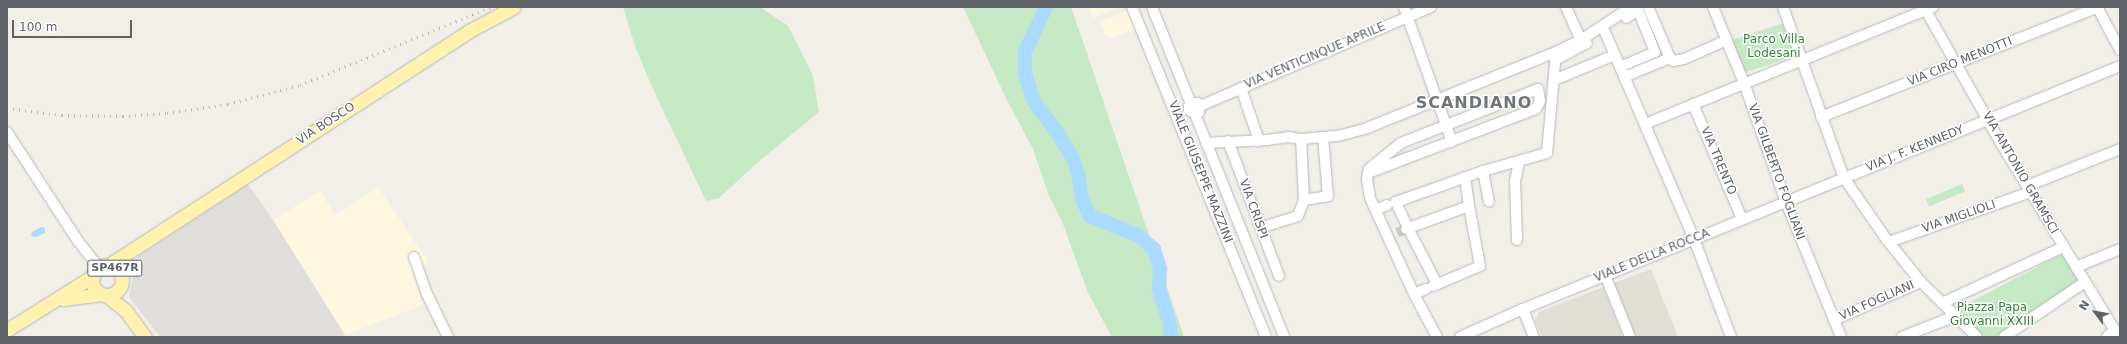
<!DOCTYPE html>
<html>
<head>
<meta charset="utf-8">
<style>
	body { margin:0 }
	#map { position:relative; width:2127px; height:344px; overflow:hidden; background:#f1efe8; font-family:"DejaVu Sans",sans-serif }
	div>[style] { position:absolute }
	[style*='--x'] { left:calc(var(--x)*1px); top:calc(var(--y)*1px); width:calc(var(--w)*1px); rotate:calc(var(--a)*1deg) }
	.commercial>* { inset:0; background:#fef7e0 }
	.industrial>* { inset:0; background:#e0deda }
	.education>* { inset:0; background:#e1ded6 }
	.green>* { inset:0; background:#c5e8c5; transform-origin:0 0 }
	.water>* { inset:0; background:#aadaff }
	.river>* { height:14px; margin:-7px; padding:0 7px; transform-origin:7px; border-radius:7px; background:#aadaff }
	.minor-tunnel>* { height:10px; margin-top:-5px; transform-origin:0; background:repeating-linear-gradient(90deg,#ccccc8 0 10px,transparent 0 15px) }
	.roads { filter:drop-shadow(0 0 1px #b5b8bc) drop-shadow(0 0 1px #b5b8bc) }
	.minor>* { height:10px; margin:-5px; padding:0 5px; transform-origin:5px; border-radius:5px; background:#fff }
	.major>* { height:13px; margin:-6.5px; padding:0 6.5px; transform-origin:6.5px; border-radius:6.5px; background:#fff2af }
	.major>.ring { margin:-6.5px; padding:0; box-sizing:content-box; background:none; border:13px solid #fff2af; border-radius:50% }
	.rail>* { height:2.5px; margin-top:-1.25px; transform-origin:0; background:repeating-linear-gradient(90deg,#b6b7b8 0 1px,transparent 0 6px) }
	span { translate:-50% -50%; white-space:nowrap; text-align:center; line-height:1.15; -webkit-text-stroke:3px #fff; paint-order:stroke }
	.shield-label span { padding:1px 3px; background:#fff; border:1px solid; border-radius:3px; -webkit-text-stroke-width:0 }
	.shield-label { font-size:11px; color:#5f6368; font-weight:700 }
	.park-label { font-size:12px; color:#348238 }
	.street-label { font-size:12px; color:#5f6368 }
	.district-label { font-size:16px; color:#70757a; font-weight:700; letter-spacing:1px }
	.frame { position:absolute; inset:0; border:8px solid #5f6368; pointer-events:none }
	.north { position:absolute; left:2075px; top:292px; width:40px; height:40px; -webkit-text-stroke:3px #fff; paint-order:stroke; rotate:302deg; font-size:11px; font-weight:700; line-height:16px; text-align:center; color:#5f6368 }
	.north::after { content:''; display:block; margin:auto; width:14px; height:18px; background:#5f6368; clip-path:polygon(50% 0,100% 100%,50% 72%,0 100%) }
	.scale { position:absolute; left:12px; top:20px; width:120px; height:18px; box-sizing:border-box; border:2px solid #5f6368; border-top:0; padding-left:5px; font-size:12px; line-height:14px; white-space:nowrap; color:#5f6368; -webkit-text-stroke:3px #fff; paint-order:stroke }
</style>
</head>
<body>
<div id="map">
	<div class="commercial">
		<div style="clip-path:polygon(1089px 7px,1120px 7px,1093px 18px)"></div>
		<div style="clip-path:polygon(1128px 10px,1137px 28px,1111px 38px,1106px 36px,1100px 22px)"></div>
		<div style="clip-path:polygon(378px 187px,428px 262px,413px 271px,422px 305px,345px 335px,273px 220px,320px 191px,335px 215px)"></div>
	</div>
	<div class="industrial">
		<div style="clip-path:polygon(248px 184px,273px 220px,345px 335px,342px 337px,160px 337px,129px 297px,137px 257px)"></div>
	</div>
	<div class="education">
		<div style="clip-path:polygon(1651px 269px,1678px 337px,1634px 337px,1614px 283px)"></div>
		<div style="clip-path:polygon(1603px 287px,1623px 337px,1542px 337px,1535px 321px,1539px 312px)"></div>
	</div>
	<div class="green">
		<div style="clip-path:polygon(623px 7px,760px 7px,788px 26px,813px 76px,819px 112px,758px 162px,719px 198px,706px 201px,652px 87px,635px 46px)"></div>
		<div style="clip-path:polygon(963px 7px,1071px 7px,1184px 337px,1112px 337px,1088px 293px,1063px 224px,1049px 196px,1033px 149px,1006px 98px)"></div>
		<div style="left:1784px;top:23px;width:35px;height:59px;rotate:72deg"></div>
		<div style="left:1962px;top:184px;width:8px;height:39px;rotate:67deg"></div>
		<div style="clip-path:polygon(2062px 254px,2078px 281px,1996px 337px,1981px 337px,1955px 310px)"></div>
	</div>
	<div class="water">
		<div style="clip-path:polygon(41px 227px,45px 228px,45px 233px,36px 237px,31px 236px,32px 232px)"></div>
	</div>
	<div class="river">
		<div style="--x:1046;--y:7;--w:50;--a:115"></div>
		<div style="--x:1025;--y:52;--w:21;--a:90"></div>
		<div style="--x:1025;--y:73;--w:30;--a:73"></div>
		<div style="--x:1034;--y:102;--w:40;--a:53"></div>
		<div style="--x:1058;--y:134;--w:28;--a:58"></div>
		<div style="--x:1073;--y:158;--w:17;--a:73"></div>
		<div style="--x:1078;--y:174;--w:25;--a:81"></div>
		<div style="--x:1082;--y:199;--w:19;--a:65"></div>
		<div style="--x:1090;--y:216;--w:51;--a:22"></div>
		<div style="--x:1137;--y:235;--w:22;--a:39"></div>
		<div style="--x:1154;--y:249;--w:21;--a:73"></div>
		<div style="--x:1160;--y:269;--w:20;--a:93"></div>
		<div style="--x:1159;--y:289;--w:34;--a:73"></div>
		<div style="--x:1169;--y:321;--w:16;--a:83"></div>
	</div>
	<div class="minor-tunnel">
		<div style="--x:1397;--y:233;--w:10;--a:-24"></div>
	</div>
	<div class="roads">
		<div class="minor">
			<div style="--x:1132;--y:7;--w:356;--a:67.9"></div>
			<div style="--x:1152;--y:7;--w:105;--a:68.1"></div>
			<div style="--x:1404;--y:7;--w:143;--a:70.4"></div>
			<div style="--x:1566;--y:7;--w:36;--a:66"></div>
			<div style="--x:1648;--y:7;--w:56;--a:66.7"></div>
			<div style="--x:1670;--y:58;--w:4;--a:45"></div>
			<div style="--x:1673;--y:61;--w:11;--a:-10"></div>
			<div style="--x:1684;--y:59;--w:47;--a:-23.8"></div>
			<div style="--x:1713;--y:7;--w:82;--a:67.8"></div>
			<div style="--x:1744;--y:83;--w:126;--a:70.6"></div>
			<div style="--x:1786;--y:202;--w:146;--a:67.8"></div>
			<div style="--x:1783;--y:7;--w:182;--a:70.4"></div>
			<div style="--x:1844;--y:178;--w:75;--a:55.3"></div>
			<div style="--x:1887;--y:240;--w:33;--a:51"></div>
			<div style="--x:1908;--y:266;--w:21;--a:51"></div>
			<div style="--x:1921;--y:282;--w:78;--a:44.5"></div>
			<div style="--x:1924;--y:7;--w:155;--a:60.6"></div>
			<div style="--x:2000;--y:142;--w:228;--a:58.6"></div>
			<div style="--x:2097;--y:7;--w:49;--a:61.9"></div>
			<div style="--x:1605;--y:32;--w:225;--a:66.7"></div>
			<div style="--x:1694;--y:239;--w:105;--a:69.3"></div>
			<div style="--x:1555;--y:60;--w:36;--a:-28"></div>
			<div style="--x:1620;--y:67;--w:38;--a:-23"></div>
			<div style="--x:1655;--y:52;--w:45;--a:-112"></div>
			<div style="--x:1638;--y:10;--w:14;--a:146"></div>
			<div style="--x:1624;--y:77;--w:50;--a:-22.4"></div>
			<div style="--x:1554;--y:80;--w:66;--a:-22.3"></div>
			<div style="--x:1241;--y:88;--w:56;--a:71.2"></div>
			<div style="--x:1693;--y:104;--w:125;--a:66.9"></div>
			<div style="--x:1200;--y:106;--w:251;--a:-23.2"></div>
			<div style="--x:1195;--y:114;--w:4;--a:-27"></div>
			<div style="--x:1199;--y:112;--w:5;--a:-79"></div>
			<div style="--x:1200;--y:107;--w:4;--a:-117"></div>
			<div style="--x:1198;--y:103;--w:5;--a:180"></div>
			<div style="--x:1193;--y:103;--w:5;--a:143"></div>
			<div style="--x:1189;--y:106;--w:4;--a:90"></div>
			<div style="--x:1189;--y:110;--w:7;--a:34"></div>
			<div style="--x:1195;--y:114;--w:240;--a:68.2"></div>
			<div style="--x:1821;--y:117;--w:299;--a:-21.6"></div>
			<div style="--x:1645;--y:124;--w:311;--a:-22.1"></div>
			<div style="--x:7;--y:132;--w:130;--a:56.9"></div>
			<div style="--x:78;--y:241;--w:34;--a:52"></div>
			<div style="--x:1301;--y:139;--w:61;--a:87.2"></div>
			<div style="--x:1304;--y:200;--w:24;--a:-9"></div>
			<div style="--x:1328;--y:196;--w:59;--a:-94.8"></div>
			<div style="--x:1228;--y:141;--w:144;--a:69.3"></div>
			<div style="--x:1206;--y:143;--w:61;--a:-2.8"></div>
			<div style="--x:1267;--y:140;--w:21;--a:-8"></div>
			<div style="--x:1288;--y:137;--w:13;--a:9"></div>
			<div style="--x:1301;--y:139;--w:37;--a:-5"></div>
			<div style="--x:1338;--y:136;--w:30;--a:-15"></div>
			<div style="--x:1367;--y:128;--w:204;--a:-21.9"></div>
			<div style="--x:1556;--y:52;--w:28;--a:-26"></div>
			<div style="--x:1581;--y:40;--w:60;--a:-33.4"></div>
			<div style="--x:1483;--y:171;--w:31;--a:79"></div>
			<div style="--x:1368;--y:173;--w:180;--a:-20.9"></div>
			<div style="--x:1536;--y:109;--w:9;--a:-63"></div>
			<div style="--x:1540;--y:101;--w:12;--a:-99"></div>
			<div style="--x:1538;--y:89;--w:147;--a:158.5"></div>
			<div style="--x:1401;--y:143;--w:41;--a:140.9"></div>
			<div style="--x:1369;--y:169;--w:4;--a:104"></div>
			<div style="--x:1368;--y:173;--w:6;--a:99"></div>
			<div style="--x:1367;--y:179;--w:19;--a:81"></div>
			<div style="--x:1370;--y:198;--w:106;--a:65.4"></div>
			<div style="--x:1414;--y:294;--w:49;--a:61.9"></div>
			<div style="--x:1465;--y:177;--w:29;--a:82"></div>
			<div style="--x:2027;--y:186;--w:100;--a:-21.7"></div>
			<div style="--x:1376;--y:210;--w:12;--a:-24"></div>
			<div style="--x:1269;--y:225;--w:30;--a:-17"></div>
			<div style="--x:1298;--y:216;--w:17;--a:-69"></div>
			<div style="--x:1406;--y:229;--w:67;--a:-20.1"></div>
			<div style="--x:1469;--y:206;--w:61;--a:79.6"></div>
			<div style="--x:1480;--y:266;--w:51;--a:156.9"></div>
			<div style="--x:1517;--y:240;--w:59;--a:-91.9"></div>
			<div style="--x:1515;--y:181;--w:19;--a:-78"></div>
			<div style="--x:1889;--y:242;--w:150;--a:-19.5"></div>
			<div style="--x:414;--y:257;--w:39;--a:71"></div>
			<div style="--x:427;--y:294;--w:48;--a:64"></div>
			<div style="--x:2076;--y:267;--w:48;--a:-22.2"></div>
			<div style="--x:1605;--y:275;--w:67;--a:68"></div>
			<div style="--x:1437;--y:284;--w:63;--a:-117.4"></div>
			<div style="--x:1408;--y:228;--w:29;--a:-115"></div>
			<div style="--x:1396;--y:202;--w:92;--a:-19.6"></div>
			<div style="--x:1483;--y:171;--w:66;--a:-15.7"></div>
			<div style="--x:1547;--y:153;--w:101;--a:-84.9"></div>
			<div style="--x:1414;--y:294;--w:13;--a:-23"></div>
			<div style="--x:1942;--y:303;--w:133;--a:-24.8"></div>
			<div style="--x:1523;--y:309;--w:30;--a:69"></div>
			<div style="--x:1834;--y:320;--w:95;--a:-23.6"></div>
			<div style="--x:1460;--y:337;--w:69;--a:-24"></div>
			<div style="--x:1523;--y:309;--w:645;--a:-22.15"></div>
			<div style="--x:1902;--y:337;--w:57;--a:-21.6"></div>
			<div style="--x:2004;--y:337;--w:98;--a:-34.2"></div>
			<div style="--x:2107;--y:337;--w:10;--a:-45"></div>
		</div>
		<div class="major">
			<div style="--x:109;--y:265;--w:429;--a:-33"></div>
			<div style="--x:469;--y:31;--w:51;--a:-28.1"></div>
			<div class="ring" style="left:92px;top:265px;width:17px;height:17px"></div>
			<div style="--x:107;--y:296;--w:24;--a:38"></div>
			<div style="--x:126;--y:311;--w:32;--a:54"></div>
			<div style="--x:63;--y:299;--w:38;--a:-7"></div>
			<div style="--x:7;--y:330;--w:102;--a:-32.1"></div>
		</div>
	</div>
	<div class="rail">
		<div style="--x:7;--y:108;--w:55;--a:7.3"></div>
		<div style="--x:62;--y:115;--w:61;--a:0.9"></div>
		<div style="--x:123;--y:116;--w:44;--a:-3.9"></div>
		<div style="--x:167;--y:113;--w:62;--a:-8.4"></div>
		<div style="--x:228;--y:104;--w:74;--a:-14.8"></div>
		<div style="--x:300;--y:85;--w:206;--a:-22.2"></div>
	</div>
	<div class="shield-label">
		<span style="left:115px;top:268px">SP467R</span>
	</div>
	<div class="park-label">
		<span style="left:1774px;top:47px">Parco Villa<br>Lodesani</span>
		<span style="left:1992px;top:315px">Piazza Papa<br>Giovanni XXIII</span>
	</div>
	<div class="street-label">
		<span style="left:1315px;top:56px;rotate:-23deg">VIA VENTICINQUE APRILE</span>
		<span style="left:1960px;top:62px;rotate:-22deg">VIA CIRO MENOTTI</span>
		<span style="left:326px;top:124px;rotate:-33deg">VIA BOSCO</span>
		<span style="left:1915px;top:149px;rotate:-22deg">VIA J. F. KENNEDY</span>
		<span style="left:1718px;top:161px;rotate:67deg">VIA TRENTO</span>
		<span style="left:1200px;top:172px;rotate:68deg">VIALE GIUSEPPE MAZZINI</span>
		<span style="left:1776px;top:172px;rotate:70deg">VIA GILBERTO FOGLIANI</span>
		<span style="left:2020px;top:173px;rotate:60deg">VIA ANTONIO GRAMSCI</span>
		<span style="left:1253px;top:209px;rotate:70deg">VIA CRISPI</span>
		<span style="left:1959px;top:217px;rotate:-19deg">VIA MIGLIOLI</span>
		<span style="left:1652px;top:256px;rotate:-22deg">VIALE DELLA ROCCA</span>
		<span style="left:1877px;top:301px;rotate:-24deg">VIA FOGLIANI</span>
	</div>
	<div class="district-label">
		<span style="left:1474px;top:103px">SCANDIANO</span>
	</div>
	<div class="frame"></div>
	<div class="north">N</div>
	<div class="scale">100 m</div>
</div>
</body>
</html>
